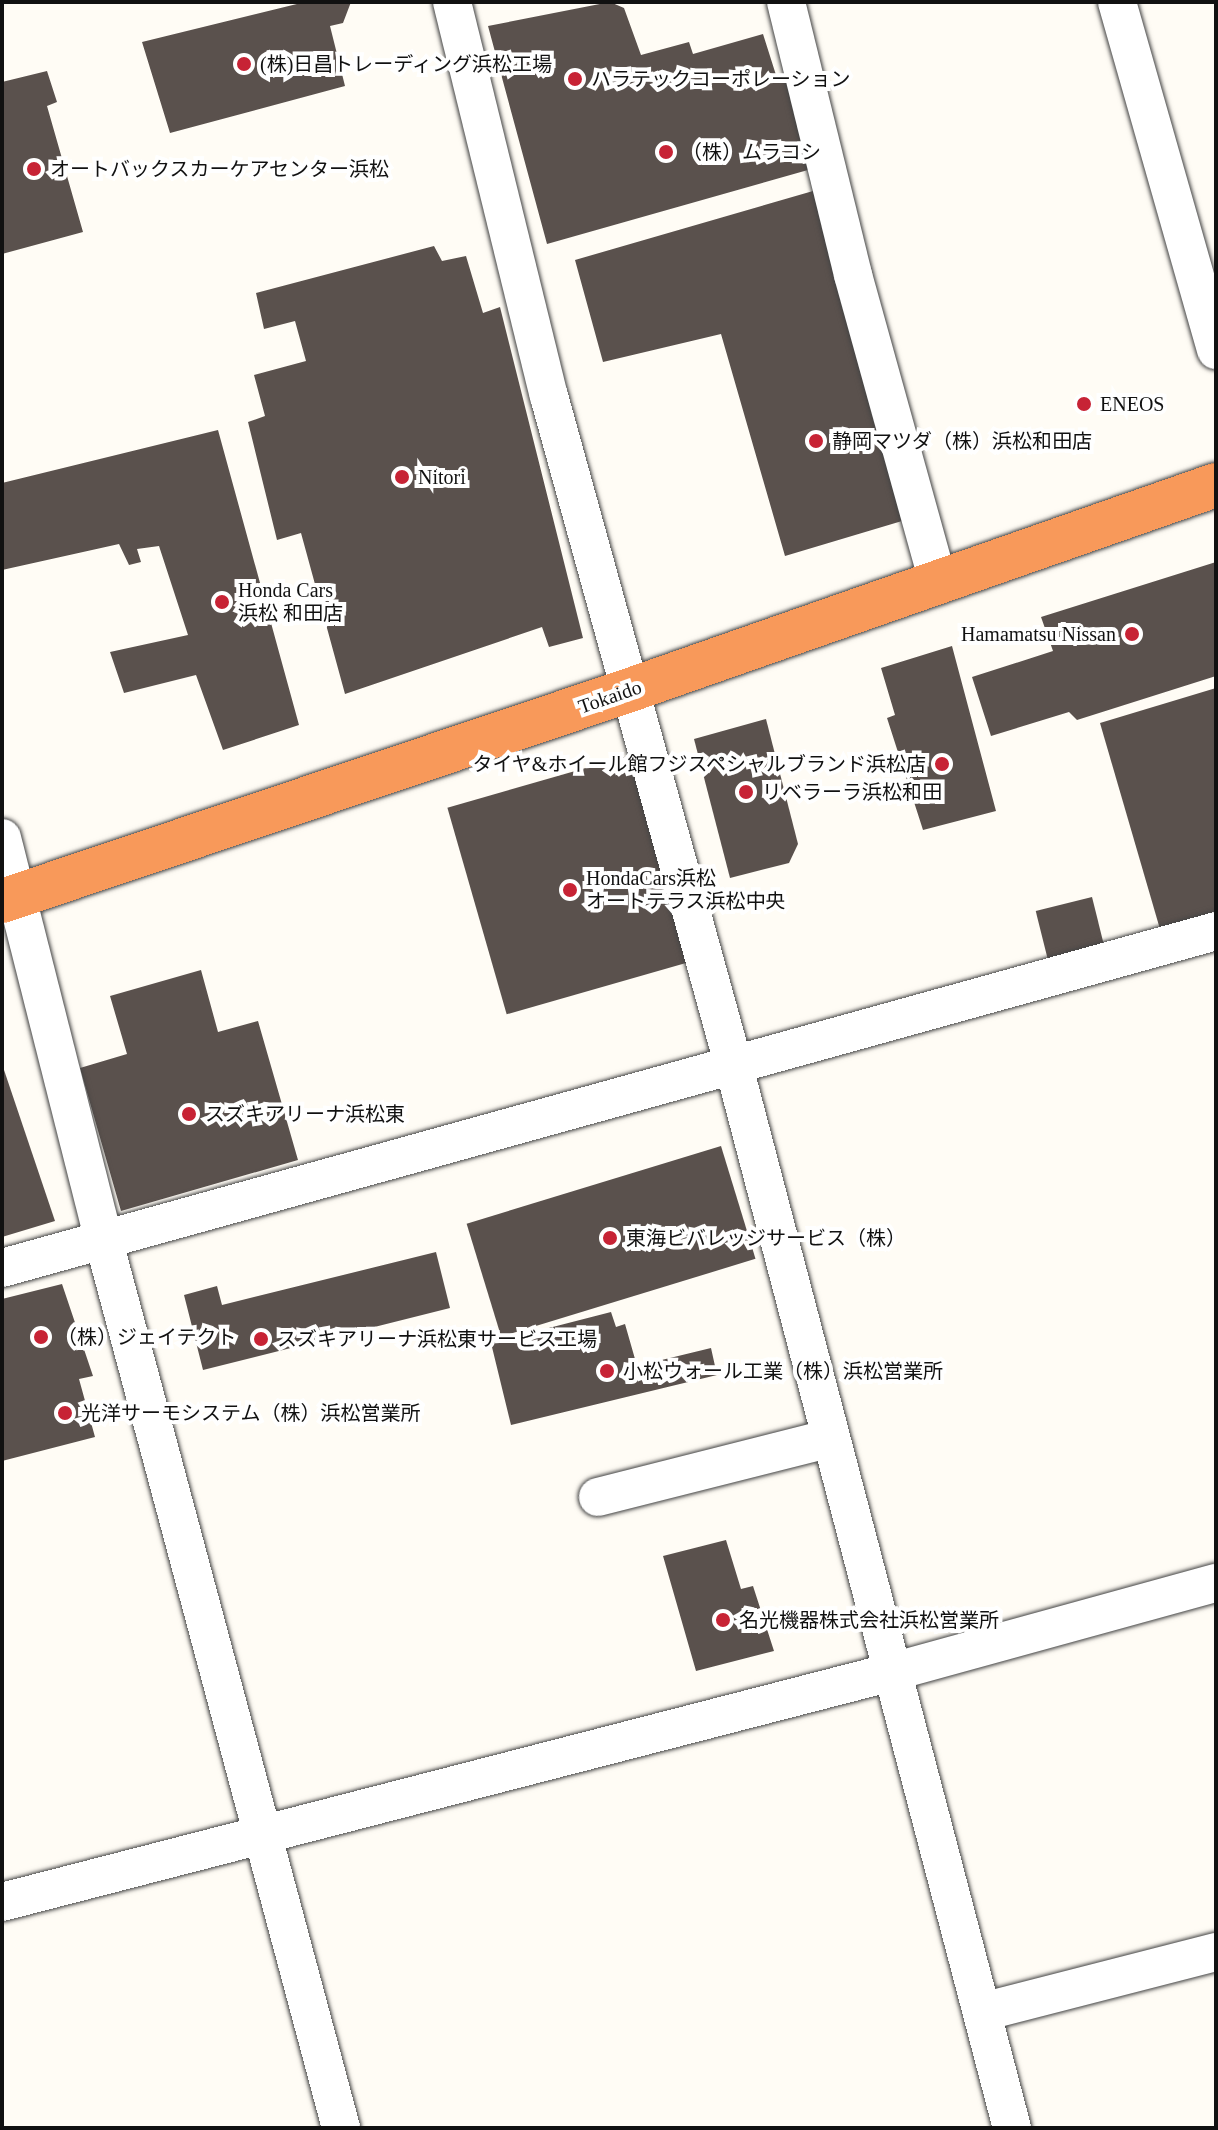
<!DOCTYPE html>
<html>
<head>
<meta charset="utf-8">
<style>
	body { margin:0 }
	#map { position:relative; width:1218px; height:2130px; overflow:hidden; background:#fffcf5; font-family:"Times New Roman","Noto Sans JP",serif }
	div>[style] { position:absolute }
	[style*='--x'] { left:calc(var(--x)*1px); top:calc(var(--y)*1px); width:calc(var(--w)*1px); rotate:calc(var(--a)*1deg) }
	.building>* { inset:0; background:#5a514d; transform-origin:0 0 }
	.roads { filter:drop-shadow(0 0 2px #444) drop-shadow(0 0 2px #444) }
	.minor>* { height:38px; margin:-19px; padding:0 19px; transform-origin:19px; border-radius:19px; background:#fff }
	.highway>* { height:44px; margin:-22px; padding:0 22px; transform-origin:22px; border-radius:22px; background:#f8995a }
	.dots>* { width:22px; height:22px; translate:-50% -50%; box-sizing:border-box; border:4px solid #fff; border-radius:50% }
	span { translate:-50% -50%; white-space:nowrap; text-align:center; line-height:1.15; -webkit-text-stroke:8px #fff; paint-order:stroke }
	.poi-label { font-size:20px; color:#111 }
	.left { translate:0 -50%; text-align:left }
	.right { translate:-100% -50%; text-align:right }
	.street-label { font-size:20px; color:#111 }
	.frame { position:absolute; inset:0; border:4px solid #111; pointer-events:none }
</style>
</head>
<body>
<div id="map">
	<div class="building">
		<div style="clip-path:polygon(305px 2px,351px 2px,343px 23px,330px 26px,345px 86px,170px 133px,142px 42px)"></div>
		<div style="clip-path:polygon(610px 2px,624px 8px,641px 55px,689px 42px,693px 54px,763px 34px,776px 75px,788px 73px,815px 168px,547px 244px,488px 26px)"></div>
		<div style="clip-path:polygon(47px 71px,57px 102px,47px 106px,83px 232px,2px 254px,2px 82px)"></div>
		<div style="clip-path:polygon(813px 191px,902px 521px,785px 556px,721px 334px,603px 362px,575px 260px)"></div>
		<div style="clip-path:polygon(434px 246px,442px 261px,466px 256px,483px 313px,500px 307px,583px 638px,549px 647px,542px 627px,345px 694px,301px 533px,277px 540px,248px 422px,265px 416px,254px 375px,306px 361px,295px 321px,264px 329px,256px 293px)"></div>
		<div style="clip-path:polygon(218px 430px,299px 725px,223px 750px,196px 675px,124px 693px,110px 652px,188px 635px,159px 546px,137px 549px,141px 562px,129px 565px,119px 544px,2px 570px,2px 483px)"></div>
		<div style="clip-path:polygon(1216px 562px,1216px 676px,1077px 720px,1069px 712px,991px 736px,972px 677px,1053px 651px,1041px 617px)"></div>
		<div style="clip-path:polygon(952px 646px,996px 811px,923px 830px,887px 718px,895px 715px,881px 668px)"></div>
		<div style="clip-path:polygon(1216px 688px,1216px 922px,1162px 936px,1100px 723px)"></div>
		<div style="clip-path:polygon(766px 719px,798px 844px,789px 863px,730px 878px,694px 739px)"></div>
		<div style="left:631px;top:755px;width:215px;height:191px;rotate:74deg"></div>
		<div style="left:1092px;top:897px;width:54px;height:58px;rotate:76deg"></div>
		<div style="clip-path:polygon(201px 970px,218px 1032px,258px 1021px,298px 1160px,121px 1211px,80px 1068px,127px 1054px,110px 996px)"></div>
		<div style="clip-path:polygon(2px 1064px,55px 1221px,2px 1237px)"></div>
		<div style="left:721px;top:1146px;width:118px;height:266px;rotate:73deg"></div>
		<div style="clip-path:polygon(436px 1252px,450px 1308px,203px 1370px,184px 1295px,217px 1286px,222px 1305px)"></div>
		<div style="clip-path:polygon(62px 1284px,93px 1376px,79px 1379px,95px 1437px,2px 1461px,2px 1299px)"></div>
		<div style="clip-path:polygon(611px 1312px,616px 1327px,625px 1324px,637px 1366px,711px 1348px,717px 1375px,511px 1425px,491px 1343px)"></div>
		<div style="clip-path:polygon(726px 1540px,741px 1589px,753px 1586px,774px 1651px,696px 1671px,663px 1556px)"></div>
	</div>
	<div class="roads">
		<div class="minor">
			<div style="--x:452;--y:2;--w:406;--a:76.2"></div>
			<div style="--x:549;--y:396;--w:692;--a:74.58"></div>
			<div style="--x:733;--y:1063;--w:1101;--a:75.32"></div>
			<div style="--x:786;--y:2;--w:281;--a:76.2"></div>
			<div style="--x:853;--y:275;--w:318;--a:74.5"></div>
			<div style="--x:1117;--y:2;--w:362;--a:74.1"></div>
			<div style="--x:2;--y:838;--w:417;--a:75.8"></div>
			<div style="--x:104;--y:1242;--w:917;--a:75.02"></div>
			<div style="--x:2;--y:1268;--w:1260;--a:-15.51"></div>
			<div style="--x:598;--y:1497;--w:240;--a:-14.2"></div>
			<div style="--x:2;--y:1902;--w:919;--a:-14.49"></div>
			<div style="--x:892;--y:1672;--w:336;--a:-15.4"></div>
			<div style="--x:982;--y:2012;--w:242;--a:-14.4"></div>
		</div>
		<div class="highway">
			<div style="--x:2;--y:901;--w:659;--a:-18.57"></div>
			<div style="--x:627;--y:691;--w:624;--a:-19.28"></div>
		</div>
	</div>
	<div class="dots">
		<div style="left:244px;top:64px;background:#c72335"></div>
		<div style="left:575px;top:79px;background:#c72335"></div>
		<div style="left:666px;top:152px;background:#c72335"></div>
		<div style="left:34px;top:169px;background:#c72335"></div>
		<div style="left:1084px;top:404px;background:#c72335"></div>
		<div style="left:816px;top:441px;background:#c72335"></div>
		<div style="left:402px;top:477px;background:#c72335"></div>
		<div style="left:222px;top:602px;background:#c72335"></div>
		<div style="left:1132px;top:634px;background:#c72335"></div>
		<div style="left:942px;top:764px;background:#c72335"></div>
		<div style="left:746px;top:792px;background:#c72335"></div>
		<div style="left:570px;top:890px;background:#c72335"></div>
		<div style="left:189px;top:1114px;background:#c72335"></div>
		<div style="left:610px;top:1238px;background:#c72335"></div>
		<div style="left:41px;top:1337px;background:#c72335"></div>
		<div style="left:261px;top:1339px;background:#c72335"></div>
		<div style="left:607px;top:1371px;background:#c72335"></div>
		<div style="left:65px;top:1413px;background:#c72335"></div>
		<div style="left:723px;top:1620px;background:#c72335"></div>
	</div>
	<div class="poi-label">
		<span class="left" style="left:260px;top:64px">(株)日昌トレーディング浜松工場</span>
		<span class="left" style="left:591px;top:79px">ハラテックコーポレーション</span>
		<span class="left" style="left:682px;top:152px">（株）ムラコシ</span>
		<span class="left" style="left:50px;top:169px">オートバックスカーケアセンター浜松</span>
		<span class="left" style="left:1100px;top:404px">ENEOS</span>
		<span class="left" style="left:832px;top:441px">静岡マツダ（株）浜松和田店</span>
		<span class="left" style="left:418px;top:477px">Nitori</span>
		<span class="left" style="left:238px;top:602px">Honda Cars<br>浜松 和田店</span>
		<span class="right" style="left:1116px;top:634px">Hamamatsu Nissan</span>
		<span class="right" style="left:926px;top:764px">タイヤ&amp;ホイール館フジスペシャルブランド浜松店</span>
		<span class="left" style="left:762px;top:792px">リベラーラ浜松和田</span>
		<span class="left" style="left:586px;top:890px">HondaCars浜松<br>オートテラス浜松中央</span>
		<span class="left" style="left:205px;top:1114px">スズキアリーナ浜松東</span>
		<span class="left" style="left:626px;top:1238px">東海ビバレッジサービス（株）</span>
		<span class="left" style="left:57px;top:1337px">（株）ジェイテクト</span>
		<span class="left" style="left:277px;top:1339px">スズキアリーナ浜松東サービス工場</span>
		<span class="left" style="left:623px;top:1371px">小松ウォール工業（株）浜松営業所</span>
		<span class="left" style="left:81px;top:1413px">光洋サーモシステム（株）浜松営業所</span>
		<span class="left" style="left:739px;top:1620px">名光機器株式会社浜松営業所</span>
	</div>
	<div class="street-label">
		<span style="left:610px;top:697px;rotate:-19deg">Tokaido</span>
	</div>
	<div class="frame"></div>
</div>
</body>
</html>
